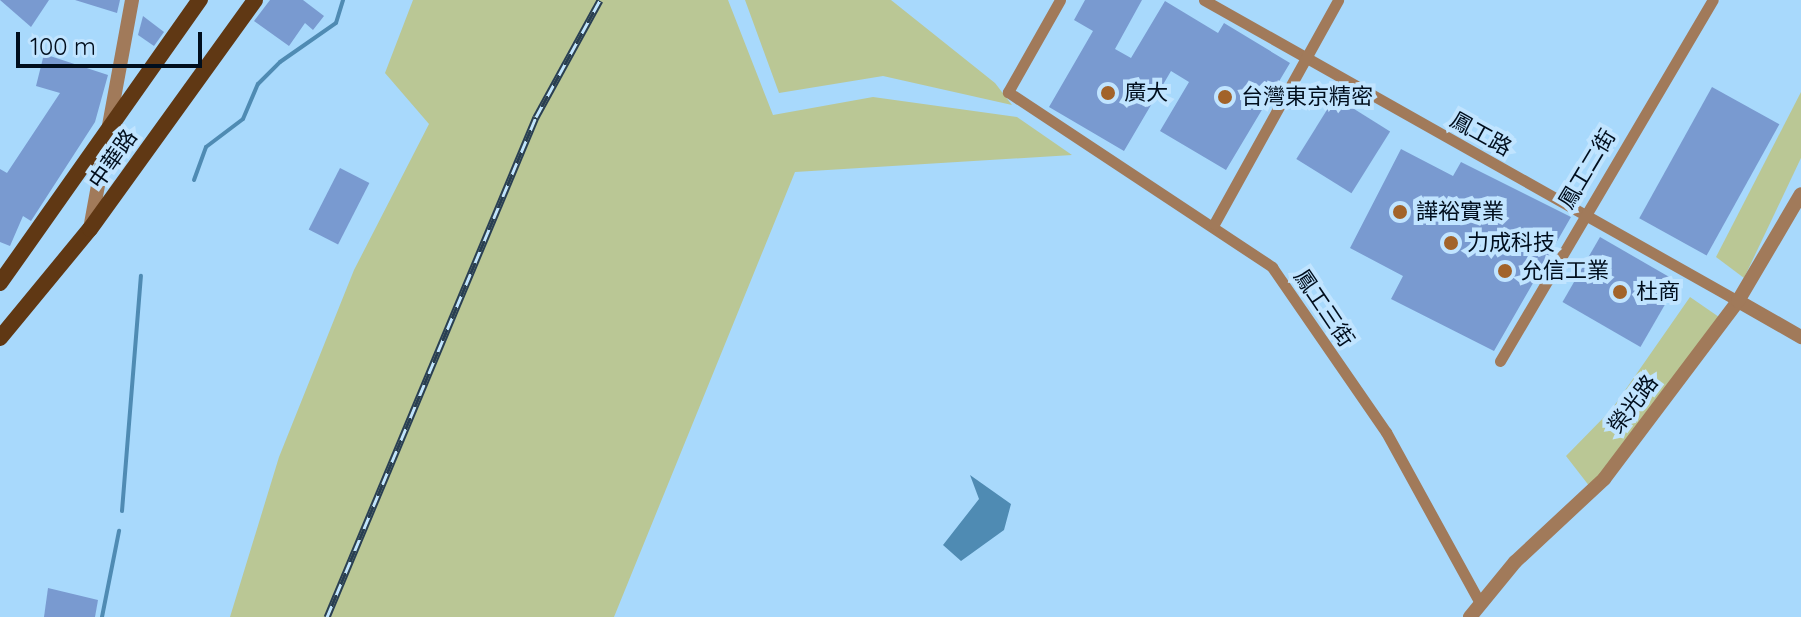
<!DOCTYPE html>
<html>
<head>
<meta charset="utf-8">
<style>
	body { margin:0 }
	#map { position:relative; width:1801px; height:617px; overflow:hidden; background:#a8d9fc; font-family:Quicksand,"Noto Sans TC",sans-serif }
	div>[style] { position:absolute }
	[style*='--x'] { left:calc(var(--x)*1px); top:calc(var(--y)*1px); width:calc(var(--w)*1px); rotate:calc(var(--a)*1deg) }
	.green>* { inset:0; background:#bac795 }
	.water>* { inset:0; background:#4f8bb3 }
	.stream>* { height:4px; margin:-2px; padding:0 2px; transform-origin:2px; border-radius:2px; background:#4f8bb3 }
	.building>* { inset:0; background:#799ad0; transform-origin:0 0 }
	.minor>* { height:11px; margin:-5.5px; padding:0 5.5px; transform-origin:5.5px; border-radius:5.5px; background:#a17a5a }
	.tertiary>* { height:14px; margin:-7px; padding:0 7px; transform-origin:7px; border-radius:7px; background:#a17a5a }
	.primary>* { height:16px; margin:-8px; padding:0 8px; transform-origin:8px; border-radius:8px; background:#603814 }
	.rail>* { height:7px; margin-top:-3.5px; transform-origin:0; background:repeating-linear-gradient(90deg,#c0e4ff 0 12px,#293f53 0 24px); box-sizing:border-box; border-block:2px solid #293f53 }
	.dots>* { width:22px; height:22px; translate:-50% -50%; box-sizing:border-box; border:4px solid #c0e4ff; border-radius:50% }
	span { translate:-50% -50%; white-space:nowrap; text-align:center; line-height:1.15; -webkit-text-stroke:8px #c0e4ff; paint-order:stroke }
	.poi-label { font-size:22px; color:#000e1d }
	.left { translate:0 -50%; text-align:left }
	.street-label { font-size:22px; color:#000e1d }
	.scale { position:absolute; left:16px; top:32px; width:186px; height:36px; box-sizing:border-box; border:4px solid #000e1d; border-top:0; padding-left:10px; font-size:24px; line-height:28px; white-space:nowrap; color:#000e1d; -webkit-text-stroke:6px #c0e4ff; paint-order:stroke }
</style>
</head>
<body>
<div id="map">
	<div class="green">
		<div style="clip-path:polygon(413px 0,728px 0,773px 115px,873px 97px,1017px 117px,1072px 155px,795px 172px,614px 617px,230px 617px,279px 457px,354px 270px,429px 124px,385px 73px)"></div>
		<div style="clip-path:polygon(745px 0,891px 0,995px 83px,1012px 105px,883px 76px,779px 93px)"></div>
		<div style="clip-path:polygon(1801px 92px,1801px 158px,1744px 278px,1716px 257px)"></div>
		<div style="clip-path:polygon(1690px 297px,1719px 317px,1590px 487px,1566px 456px,1612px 409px)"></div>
	</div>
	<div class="water">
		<div style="clip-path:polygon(970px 475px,1011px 504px,1004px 530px,961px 561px,943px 545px,979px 499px)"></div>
	</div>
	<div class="stream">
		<div style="--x:194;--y:180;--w:35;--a:-70"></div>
		<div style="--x:206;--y:147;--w:46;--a:-37.1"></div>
		<div style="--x:243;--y:119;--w:38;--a:-67"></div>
		<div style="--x:258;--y:84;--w:31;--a:-45"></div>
		<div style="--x:280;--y:62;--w:68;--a:-34.9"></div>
		<div style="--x:336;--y:23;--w:24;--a:-73"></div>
		<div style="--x:122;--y:511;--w:236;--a:-85.4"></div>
		<div style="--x:102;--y:617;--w:88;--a:-78.8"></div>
	</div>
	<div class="building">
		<div style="clip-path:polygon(0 0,49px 0,31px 27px)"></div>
		<div style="clip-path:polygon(75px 0,120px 0,117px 13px)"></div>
		<div style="clip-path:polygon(270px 0,303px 0,324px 16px,313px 30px,305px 23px,289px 46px,254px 21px)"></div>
		<div style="clip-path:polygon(1085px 0,1142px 0,1115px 49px,1131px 58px,1165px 1px,1218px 33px,1224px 23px,1290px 63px,1226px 170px,1160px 131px,1189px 82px,1171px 71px,1124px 151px,1049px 107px,1093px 31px,1074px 20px)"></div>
		<div style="clip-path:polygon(143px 16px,164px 32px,154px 46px,138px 35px)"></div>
		<div style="clip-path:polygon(44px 54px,108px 75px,95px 122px,31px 221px,23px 216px,10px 246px,0 242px,0 169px,7px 173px,60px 93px,36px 86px)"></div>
		<div style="left:1712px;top:87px;width:77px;height:150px;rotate:29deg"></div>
		<div style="left:1335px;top:97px;width:65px;height:73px;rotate:32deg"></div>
		<div style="clip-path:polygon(1401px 149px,1453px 176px,1461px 162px,1571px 217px,1494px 351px,1391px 299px,1403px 276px,1350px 248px)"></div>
		<div style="left:340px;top:168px;width:33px;height:69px;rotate:27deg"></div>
		<div style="left:1600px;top:237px;width:90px;height:75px;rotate:30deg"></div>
		<div style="clip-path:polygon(48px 588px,98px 600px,95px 617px,44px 617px)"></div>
	</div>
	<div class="minor">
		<div style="--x:1060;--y:0;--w:106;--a:119.5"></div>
		<div style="--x:1008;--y:92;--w:317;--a:33.5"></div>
		<div style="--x:1272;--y:267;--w:201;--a:55.4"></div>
		<div style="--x:1386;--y:432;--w:193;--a:61.2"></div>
		<div style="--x:1204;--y:0;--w:613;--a:29.41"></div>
		<div style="--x:1214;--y:224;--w:256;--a:-61"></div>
		<div style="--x:1500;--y:361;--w:419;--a:-59.5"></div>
	</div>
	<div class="tertiary">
		<div style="--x:90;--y:229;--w:233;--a:-79.6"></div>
		<div style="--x:1738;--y:301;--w:73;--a:29.7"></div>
		<div style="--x:1470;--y:617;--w:71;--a:-50.7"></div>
		<div style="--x:1515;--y:562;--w:122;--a:-43"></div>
		<div style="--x:1604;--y:479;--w:223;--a:-53"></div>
		<div style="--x:1738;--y:301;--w:124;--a:-59.5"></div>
	</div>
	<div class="primary">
		<div style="--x:0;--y:283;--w:347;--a:-54.8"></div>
		<div style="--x:0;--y:338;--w:141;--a:-50.5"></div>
		<div style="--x:90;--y:229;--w:282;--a:-54.2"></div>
	</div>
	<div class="rail">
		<div style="--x:327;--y:617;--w:542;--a:-67.32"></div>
		<div style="--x:536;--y:117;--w:133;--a:-61.3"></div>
	</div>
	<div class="dots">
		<div style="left:1108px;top:93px;background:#a2632a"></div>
		<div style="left:1225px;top:97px;background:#a2632a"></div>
		<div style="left:1400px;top:212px;background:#a2632a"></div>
		<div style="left:1451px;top:243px;background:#a2632a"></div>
		<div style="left:1505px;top:271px;background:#a2632a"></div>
		<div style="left:1620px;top:292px;background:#a2632a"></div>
	</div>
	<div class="poi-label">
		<span class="left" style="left:1124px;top:93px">廣大</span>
		<span class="left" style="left:1241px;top:97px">台灣東京精密</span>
		<span class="left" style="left:1416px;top:212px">譁裕實業</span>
		<span class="left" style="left:1467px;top:243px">力成科技</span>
		<span class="left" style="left:1521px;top:271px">允信工業</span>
		<span class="left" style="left:1636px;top:292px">杜商</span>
	</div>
	<div class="street-label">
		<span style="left:1481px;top:134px;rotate:29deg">鳳工路</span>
		<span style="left:113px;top:159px;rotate:-55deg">中華路</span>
		<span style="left:1587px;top:169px;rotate:-59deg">鳳工二街</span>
		<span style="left:1324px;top:308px;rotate:56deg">鳳工三街</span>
		<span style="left:1633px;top:404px;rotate:-53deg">榮光路</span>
	</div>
	<div class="scale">100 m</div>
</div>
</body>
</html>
